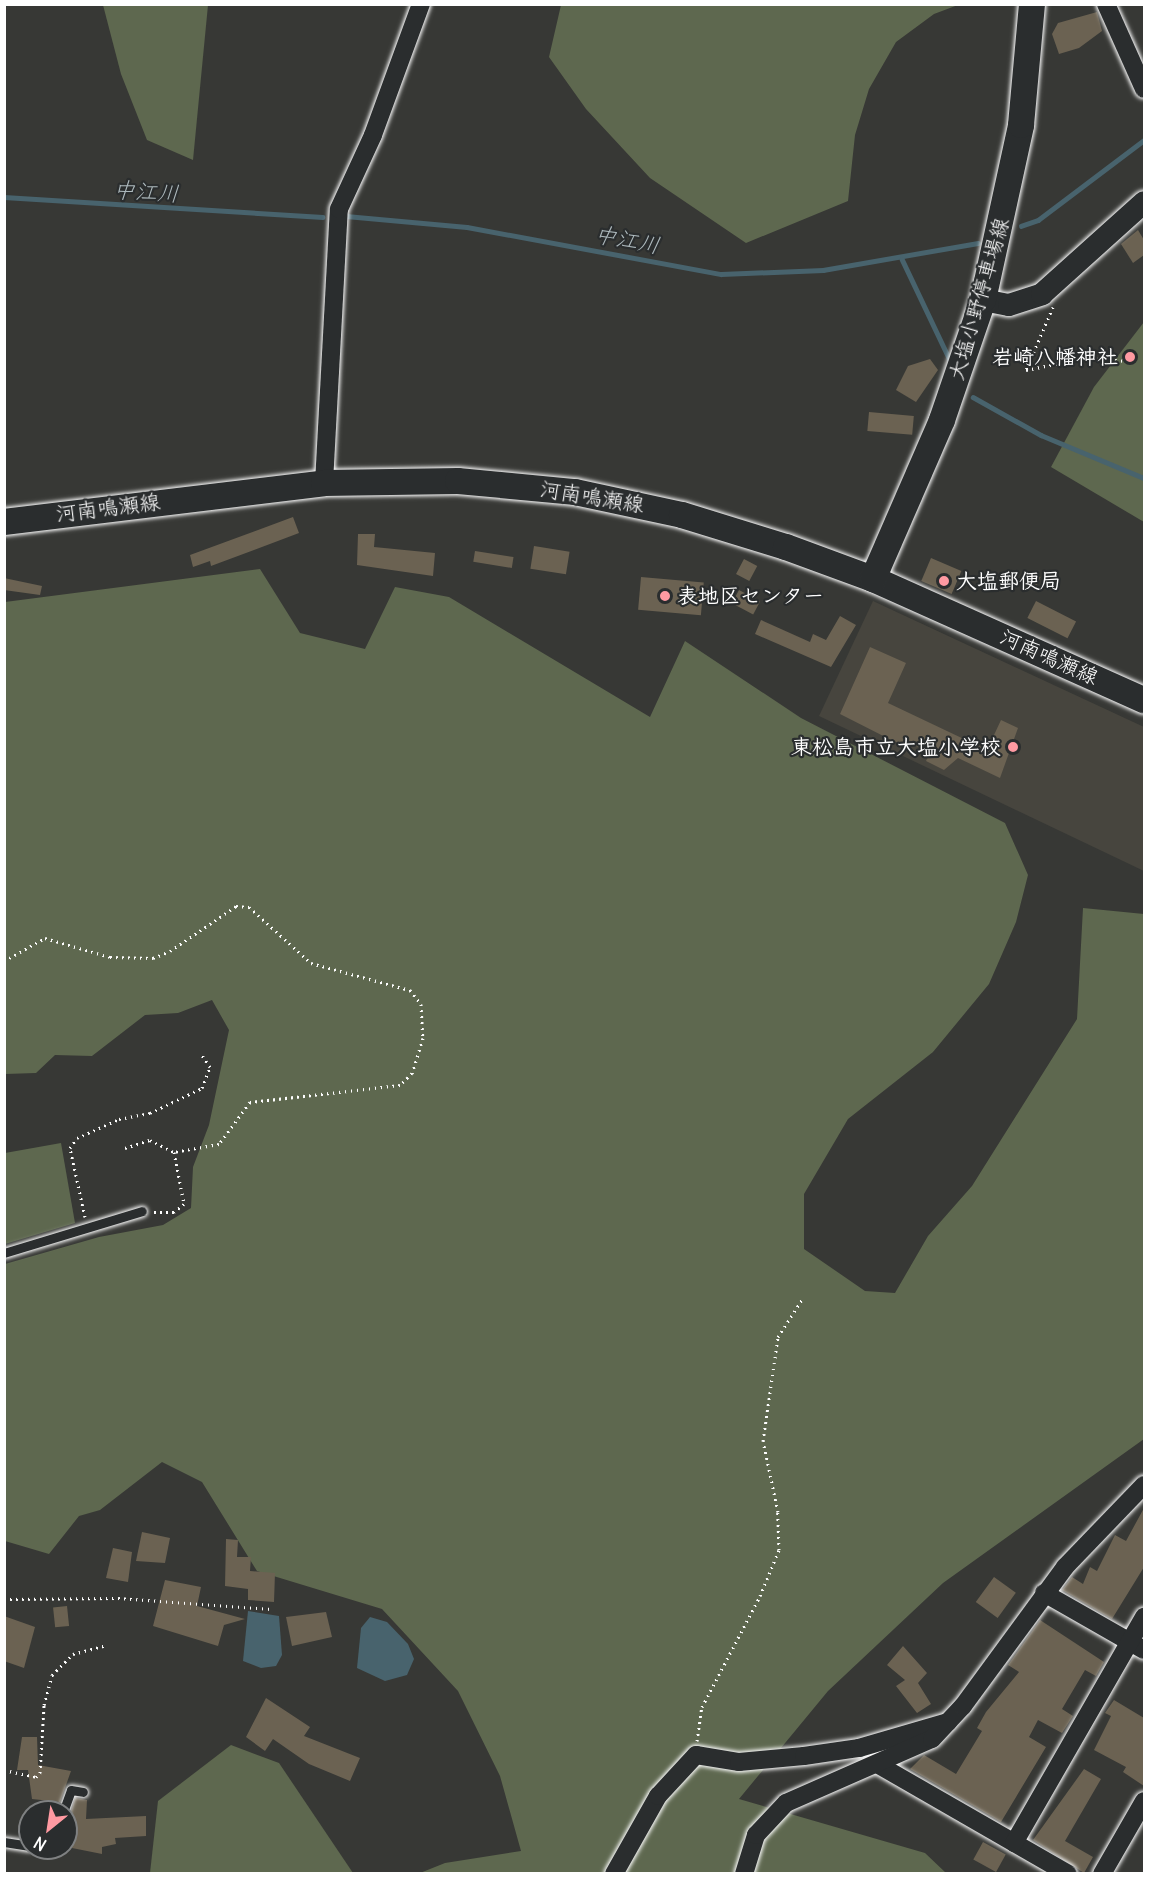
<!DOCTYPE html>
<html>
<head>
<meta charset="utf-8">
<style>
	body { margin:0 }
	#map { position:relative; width:1149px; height:1878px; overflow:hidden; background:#373835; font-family:Delius,"Klee One",sans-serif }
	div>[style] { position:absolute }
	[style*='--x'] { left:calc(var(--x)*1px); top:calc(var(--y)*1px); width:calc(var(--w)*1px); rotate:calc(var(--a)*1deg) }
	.built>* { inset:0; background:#47453e }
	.green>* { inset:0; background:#5e684f }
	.water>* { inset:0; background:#48636d }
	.stream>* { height:4.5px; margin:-2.25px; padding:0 2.25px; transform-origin:2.25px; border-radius:2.25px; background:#48636d }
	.building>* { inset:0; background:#6b6252; transform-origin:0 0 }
	.path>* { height:3px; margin-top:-1.5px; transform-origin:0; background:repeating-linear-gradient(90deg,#fff 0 1.5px,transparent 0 6px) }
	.roads { filter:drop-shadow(0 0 2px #fff) drop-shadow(0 0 2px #fff) }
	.service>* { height:9px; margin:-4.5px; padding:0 4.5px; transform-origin:4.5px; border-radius:4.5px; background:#2a2d2e }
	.minor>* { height:18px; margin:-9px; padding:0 9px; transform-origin:9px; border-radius:9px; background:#2a2d2e }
	.tertiary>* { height:22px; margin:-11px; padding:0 11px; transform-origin:11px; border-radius:11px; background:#2a2d2e }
	.secondary>* { height:26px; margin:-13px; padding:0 13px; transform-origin:13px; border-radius:13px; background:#2a2d2e }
	.dots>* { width:16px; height:16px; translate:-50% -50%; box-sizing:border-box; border:3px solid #2a2d2e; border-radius:50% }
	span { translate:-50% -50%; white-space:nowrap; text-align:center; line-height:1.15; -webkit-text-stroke:4.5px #2a2d2e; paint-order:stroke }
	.street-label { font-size:21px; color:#fff }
	.poi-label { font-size:21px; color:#fff; font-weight:700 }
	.right { translate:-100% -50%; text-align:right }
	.left { translate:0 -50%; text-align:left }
	.water-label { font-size:22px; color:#adb9bd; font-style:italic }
	.frame { position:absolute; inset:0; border:6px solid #fff; pointer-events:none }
	.north { position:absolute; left:18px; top:1800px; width:60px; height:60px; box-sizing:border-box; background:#2a2d2e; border:2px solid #7f8182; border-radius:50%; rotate:210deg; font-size:16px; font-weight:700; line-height:24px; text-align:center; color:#fff }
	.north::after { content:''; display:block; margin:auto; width:21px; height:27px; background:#ff9aa2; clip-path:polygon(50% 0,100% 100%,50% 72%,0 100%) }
</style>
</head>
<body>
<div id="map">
	<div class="built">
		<div style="clip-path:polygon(873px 601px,1144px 727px,1144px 871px,819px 716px)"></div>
	</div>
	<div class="green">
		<div style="clip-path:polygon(103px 5px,208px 5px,193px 160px,147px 140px,121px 74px)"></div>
		<div style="clip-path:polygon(561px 5px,561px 4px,958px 5px,934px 14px,896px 42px,869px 89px,855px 135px,848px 201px,746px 243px,650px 178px,586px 109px,549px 57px)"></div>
		<div style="clip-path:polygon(1144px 322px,1144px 522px,1051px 467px,1094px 387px)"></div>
		<div style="clip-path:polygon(260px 569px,300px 633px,365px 649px,395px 587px,449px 597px,650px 717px,685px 641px,801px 718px,1005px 823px,1028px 875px,1016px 922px,989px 984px,933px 1052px,848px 1119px,804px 1194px,804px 1249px,865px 1291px,895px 1293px,928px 1236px,972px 1186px,1077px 1019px,1083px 908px,1144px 914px,1144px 1439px,943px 1583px,828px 1691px,739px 1799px,925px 1853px,946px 1873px,420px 1873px,445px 1863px,521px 1851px,500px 1776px,458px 1691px,382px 1609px,257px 1571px,202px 1482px,162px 1462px,100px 1510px,79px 1516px,49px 1554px,5px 1541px,5px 1264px,99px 1237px,163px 1225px,191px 1208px,193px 1167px,209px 1125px,229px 1030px,212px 1000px,178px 1013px,145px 1015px,92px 1056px,55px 1055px,36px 1073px,5px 1074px,5px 602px)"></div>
		<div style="clip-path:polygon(61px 1143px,75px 1223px,5px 1244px,5px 1153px)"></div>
		<div style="clip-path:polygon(231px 1745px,279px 1763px,353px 1873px,150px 1873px,158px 1801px)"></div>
	</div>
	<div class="water">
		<div style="clip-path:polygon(248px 1611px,279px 1616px,282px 1655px,276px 1666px,261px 1668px,243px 1661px)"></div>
		<div style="clip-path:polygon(370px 1617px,387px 1622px,408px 1644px,414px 1659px,407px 1675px,385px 1681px,357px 1668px,361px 1628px)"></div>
	</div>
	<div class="stream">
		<div style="--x:4;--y:197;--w:319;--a:3.6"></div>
		<div style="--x:346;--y:216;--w:121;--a:5.2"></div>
		<div style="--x:467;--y:227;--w:258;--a:10.5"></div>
		<div style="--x:721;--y:274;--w:102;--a:-2.2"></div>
		<div style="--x:823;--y:270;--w:157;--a:-9.9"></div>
		<div style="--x:1021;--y:226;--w:18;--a:-19"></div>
		<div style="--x:1038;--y:220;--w:133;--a:-37"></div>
		<div style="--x:902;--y:259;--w:114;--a:64.6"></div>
		<div style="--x:973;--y:397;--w:78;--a:29.2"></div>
		<div style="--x:1041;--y:435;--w:112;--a:22.7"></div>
	</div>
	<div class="building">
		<div style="clip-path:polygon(1097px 12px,1102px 31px,1079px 48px,1059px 54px,1052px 34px,1058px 23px)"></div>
		<div style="clip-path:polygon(1138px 230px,1144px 240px,1144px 255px,1133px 263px,1121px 244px)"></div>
		<div style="clip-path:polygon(930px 359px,938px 370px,916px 402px,896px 390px,908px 366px)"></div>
		<div style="left:869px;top:412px;width:45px;height:19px;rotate:5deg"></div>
		<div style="clip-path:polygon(293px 517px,299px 533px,211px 566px,210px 561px,193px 567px,190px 555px)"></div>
		<div style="clip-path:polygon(358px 534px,375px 534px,374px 547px,435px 553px,433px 576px,357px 565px)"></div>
		<div style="left:534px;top:546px;width:36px;height:23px;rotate:9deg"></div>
		<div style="left:475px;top:551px;width:39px;height:11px;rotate:9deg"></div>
		<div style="left:931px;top:558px;width:33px;height:25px;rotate:23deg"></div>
		<div style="left:744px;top:559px;width:15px;height:17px;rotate:28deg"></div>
		<div style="left:1025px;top:570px;width:17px;height:14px;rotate:24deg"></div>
		<div style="left:641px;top:577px;width:63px;height:33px;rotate:5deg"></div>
		<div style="clip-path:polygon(4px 578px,42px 586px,40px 595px,4px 590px)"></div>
		<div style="left:739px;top:590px;width:24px;height:15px;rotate:28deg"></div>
		<div style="left:1036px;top:601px;width:45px;height:19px;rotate:27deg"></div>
		<div style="clip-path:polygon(840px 616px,856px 625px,831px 667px,755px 634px,761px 620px,810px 642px,813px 634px,826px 640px)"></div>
		<div style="clip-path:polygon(870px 647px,906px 663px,888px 703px,987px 750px,1001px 720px,1018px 728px,1000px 778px,958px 758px,944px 770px,926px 761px,930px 753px,906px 741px,903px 746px,840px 714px)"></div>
		<div style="clip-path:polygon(1144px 1508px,1144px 1567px,1112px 1619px,1062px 1590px,1072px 1577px,1083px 1584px,1090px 1567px,1097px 1571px,1115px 1535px,1126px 1541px)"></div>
		<div style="clip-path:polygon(142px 1532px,170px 1538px,165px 1563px,136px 1561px)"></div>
		<div style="clip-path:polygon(226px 1539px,238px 1540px,237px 1557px,251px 1557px,250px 1571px,275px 1573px,274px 1602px,248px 1600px,248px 1589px,225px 1586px)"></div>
		<div style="clip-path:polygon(113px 1548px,132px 1552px,128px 1582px,106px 1578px)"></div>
		<div style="left:994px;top:1577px;width:27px;height:31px;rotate:36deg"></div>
		<div style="clip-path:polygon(165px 1580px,201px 1587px,197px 1606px,245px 1619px,224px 1625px,218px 1646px,153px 1626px)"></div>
		<div style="left:67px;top:1606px;width:20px;height:14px;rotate:84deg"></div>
		<div style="clip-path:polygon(326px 1612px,332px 1637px,292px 1646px,286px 1617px)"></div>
		<div style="clip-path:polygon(4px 1616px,35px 1627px,24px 1668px,4px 1661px)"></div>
		<div style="clip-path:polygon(1040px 1620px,1104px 1662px,1096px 1676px,1085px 1670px,1062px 1709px,1073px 1716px,1062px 1733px,1038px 1720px,1029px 1737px,1046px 1747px,1001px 1822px,910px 1769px,924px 1755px,956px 1774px,982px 1731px,977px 1728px,986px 1712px,1019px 1672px,1008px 1665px)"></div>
		<div style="clip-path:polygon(903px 1646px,927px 1673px,918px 1683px,931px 1704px,917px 1713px,896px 1686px,905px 1680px,887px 1665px)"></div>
		<div style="clip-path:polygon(266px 1698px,310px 1727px,304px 1736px,360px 1758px,350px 1781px,309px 1764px,273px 1739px,265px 1751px,246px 1737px)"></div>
		<div style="clip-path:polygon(1114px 1700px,1144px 1718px,1144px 1786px,1123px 1772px,1126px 1767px,1094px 1750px,1111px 1716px,1105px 1713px)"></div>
		<div style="clip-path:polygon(22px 1737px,37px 1737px,38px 1765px,71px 1771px,60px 1802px,32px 1799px,28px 1770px,17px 1770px)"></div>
		<div style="clip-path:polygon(1084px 1769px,1101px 1779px,1065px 1841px,1093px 1857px,1084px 1873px,1033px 1840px)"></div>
		<div style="clip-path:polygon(75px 1798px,87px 1800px,86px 1819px,146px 1816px,146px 1836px,115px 1838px,116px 1844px,102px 1847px,102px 1854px,72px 1848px,73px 1841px,66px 1841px,66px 1829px)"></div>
		<div style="left:983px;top:1842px;width:26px;height:20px;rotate:29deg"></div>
	</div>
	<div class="path">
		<div style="--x:1053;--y:307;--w:69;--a:113.2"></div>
		<div style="--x:1026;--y:370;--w:60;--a:-11.5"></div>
		<div style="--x:1085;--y:358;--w:42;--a:4.1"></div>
		<div style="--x:4;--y:961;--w:47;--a:-29.3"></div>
		<div style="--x:45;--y:938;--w:68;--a:16.3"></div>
		<div style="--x:110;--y:957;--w:43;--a:1.3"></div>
		<div style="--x:153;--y:958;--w:18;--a:-22"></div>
		<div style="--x:170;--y:951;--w:80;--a:-34.3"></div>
		<div style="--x:236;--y:906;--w:13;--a:4"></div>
		<div style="--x:249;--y:907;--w:84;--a:42.1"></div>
		<div style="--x:311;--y:963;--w:103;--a:15.3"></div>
		<div style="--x:410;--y:990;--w:18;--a:52"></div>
		<div style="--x:421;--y:1004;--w:34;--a:87"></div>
		<div style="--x:423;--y:1038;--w:37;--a:107"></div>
		<div style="--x:412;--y:1073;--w:17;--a:135"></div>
		<div style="--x:400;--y:1085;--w:151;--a:173.5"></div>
		<div style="--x:250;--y:1102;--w:52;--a:126.4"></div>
		<div style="--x:219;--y:1144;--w:46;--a:169.9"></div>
		<div style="--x:174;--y:1152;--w:53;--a:79.1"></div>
		<div style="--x:184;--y:1204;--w:13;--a:141"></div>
		<div style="--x:174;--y:1212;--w:21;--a:180"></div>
		<div style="--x:125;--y:1148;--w:26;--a:-18"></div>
		<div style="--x:150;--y:1140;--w:27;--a:27"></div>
		<div style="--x:85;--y:1217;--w:71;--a:-102.3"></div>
		<div style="--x:70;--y:1148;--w:12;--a:-55"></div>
		<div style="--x:77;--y:1138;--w:46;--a:-24.3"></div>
		<div style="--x:119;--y:1119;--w:32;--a:-11"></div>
		<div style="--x:150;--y:1113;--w:58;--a:-25.7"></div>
		<div style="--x:202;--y:1088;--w:22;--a:-69"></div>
		<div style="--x:210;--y:1067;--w:14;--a:-124"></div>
		<div style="--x:4;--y:1599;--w:114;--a:-0.5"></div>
		<div style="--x:118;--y:1598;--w:154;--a:4.1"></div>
		<div style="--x:697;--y:1741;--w:34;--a:-82"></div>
		<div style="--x:702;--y:1707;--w:125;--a:-62.4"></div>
		<div style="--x:760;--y:1596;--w:50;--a:-67.6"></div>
		<div style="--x:779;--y:1550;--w:38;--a:-92"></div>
		<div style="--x:778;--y:1512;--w:73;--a:-101.9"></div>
		<div style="--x:763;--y:1441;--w:105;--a:-81.8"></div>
		<div style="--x:778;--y:1337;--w:46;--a:-57.3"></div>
		<div style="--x:4;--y:1770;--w:33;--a:12"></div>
		<div style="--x:36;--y:1777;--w:6;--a:-45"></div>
		<div style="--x:40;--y:1773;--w:68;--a:-86.6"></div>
		<div style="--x:44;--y:1705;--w:31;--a:-75"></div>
		<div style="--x:52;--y:1675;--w:30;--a:-45"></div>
		<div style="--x:73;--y:1654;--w:34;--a:-15"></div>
	</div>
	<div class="roads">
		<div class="service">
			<div style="--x:4;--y:1253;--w:144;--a:-16.9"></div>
			<div style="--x:63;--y:1812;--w:23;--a:-70"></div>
			<div style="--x:71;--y:1790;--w:12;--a:9"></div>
			<div style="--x:4;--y:1842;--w:26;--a:9"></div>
		</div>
		<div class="minor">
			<div style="--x:1106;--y:4;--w:93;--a:65.9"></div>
			<div style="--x:324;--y:483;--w:274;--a:-86.9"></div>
			<div style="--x:339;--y:209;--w:81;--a:-65.3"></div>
			<div style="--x:373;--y:135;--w:140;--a:-69.9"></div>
			<div style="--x:1044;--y:1593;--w:115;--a:29.7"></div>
			<div style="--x:877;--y:1764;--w:220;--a:29.9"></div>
			<div style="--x:1014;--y:1843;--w:261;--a:-60.1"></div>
			<div style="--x:614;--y:1874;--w:90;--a:-60.6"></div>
			<div style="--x:658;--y:1796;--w:56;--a:-47.2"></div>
			<div style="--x:696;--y:1755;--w:44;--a:9.2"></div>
			<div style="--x:739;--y:1762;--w:65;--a:-5.3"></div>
			<div style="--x:804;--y:1756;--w:56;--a:-8.3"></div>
			<div style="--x:859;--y:1748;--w:93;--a:-16.3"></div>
			<div style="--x:744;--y:1874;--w:41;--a:-72.9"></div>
			<div style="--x:756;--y:1835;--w:44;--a:-46.8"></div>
			<div style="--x:786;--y:1803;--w:159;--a:-23.7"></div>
			<div style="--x:932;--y:1739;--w:45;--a:-46.8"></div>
			<div style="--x:963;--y:1706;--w:172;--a:-53.7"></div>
			<div style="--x:1065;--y:1567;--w:114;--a:-46.1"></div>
			<div style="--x:1102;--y:1874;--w:84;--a:-60.1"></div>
		</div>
		<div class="tertiary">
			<div style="--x:983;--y:300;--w:26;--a:11"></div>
			<div style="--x:1009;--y:305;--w:35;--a:-18"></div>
			<div style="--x:1042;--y:294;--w:137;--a:-42"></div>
		</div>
		<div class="secondary">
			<div style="--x:4;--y:522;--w:322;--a:-6.9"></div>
			<div style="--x:324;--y:483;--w:134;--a:-0.9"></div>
			<div style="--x:458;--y:481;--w:118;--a:5.4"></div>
			<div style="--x:575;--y:492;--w:109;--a:12.1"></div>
			<div style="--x:682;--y:515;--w:109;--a:17.1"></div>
			<div style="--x:786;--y:547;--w:93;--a:20.2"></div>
			<div style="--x:873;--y:579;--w:297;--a:24.1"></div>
			<div style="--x:873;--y:579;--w:173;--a:-66.5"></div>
			<div style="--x:942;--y:420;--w:127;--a:-71.1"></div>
			<div style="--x:983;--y:300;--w:179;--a:-77.7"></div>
			<div style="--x:1021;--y:125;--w:121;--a:-84.8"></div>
		</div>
	</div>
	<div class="dots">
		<div style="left:1130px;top:357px;background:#ff9aa2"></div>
		<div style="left:944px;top:581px;background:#ff9aa2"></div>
		<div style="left:665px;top:596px;background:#ff9aa2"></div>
		<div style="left:1013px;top:747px;background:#ff9aa2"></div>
	</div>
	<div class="street-label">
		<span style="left:979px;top:299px;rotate:-74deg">大塩小野停車場線</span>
		<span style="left:592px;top:497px;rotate:9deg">河南鳴瀬線</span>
		<span style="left:108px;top:508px;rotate:-7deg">河南鳴瀬線</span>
		<span style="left:1049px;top:657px;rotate:24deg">河南鳴瀬線</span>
	</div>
	<div class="poi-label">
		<span class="right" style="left:1118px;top:357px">岩崎八幡神社</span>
		<span class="left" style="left:956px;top:581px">大塩郵便局</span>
		<span class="left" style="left:677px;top:596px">表地区センター</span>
		<span class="right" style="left:1001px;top:747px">東松島市立大塩小学校</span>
	</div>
	<div class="water-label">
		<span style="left:146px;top:192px;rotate:4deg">中江川</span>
		<span style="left:627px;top:240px;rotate:11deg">中江川</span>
	</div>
	<div class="frame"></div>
	<div class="north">N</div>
</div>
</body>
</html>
